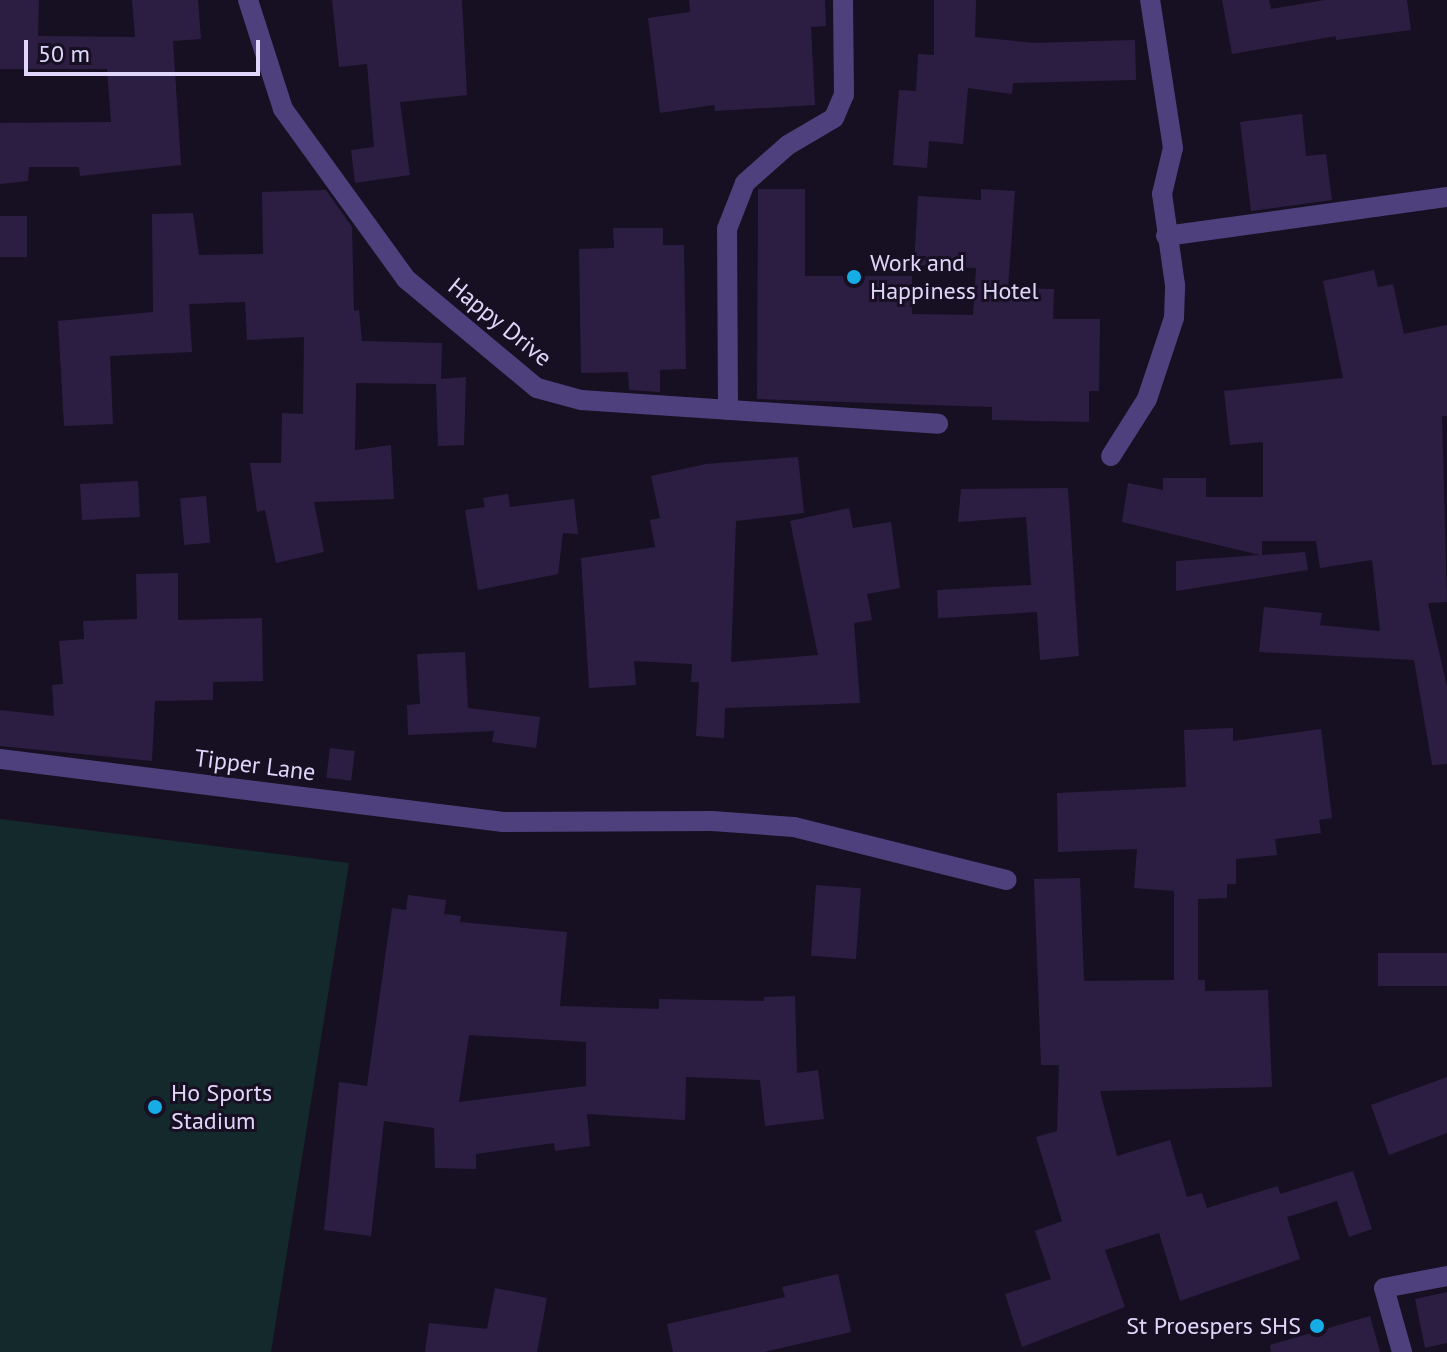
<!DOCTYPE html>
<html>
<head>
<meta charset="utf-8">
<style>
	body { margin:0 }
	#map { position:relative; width:1447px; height:1352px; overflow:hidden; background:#171022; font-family:"PT Sans",sans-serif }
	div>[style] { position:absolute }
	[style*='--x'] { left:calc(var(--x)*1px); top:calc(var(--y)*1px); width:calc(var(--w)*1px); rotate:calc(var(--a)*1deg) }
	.green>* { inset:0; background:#14292c }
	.building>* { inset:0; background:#2c1e42; transform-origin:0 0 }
	.street>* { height:20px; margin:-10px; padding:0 10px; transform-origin:10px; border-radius:10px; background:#4d407d }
	.dots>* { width:22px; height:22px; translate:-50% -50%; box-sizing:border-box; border:4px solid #171022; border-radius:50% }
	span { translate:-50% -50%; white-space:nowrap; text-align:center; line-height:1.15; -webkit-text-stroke:6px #171022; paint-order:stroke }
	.poi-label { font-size:24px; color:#e0d6fb }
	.left { translate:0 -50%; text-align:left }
	.right { translate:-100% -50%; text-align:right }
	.street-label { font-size:24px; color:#e0d6fb }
	.scale { position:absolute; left:24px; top:40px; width:236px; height:36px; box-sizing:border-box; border:4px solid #e0d6fb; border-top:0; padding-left:10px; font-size:24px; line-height:28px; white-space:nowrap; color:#e0d6fb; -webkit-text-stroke:6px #171022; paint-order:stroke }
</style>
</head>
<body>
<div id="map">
	<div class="green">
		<div style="clip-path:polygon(0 819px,349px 863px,271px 1352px,0 1352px)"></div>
	</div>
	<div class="building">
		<div style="clip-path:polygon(0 0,39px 0,38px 36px,135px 37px,132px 0,198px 0,201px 39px,173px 41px,181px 165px,80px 176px,79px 167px,29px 167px,28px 181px,0 184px,0 123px,111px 122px,107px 69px,0 69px)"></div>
		<div style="clip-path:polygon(332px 0,462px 0,467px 95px,400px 102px,410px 175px,355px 183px,351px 150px,374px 147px,367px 64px,339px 67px)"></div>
		<div style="clip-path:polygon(689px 0,825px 0,826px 26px,811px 27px,815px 105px,715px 111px,714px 105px,660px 113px,648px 18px,690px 12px)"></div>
		<div style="clip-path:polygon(934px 0,976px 0,975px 37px,1034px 43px,1135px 40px,1136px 80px,1013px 83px,1012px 94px,968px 88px,963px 144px,929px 141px,927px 168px,893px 165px,899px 90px,916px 91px,918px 54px,934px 55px)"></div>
		<div style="clip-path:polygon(1222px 0,1269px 0,1271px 9px,1325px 0,1407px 0,1411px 30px,1336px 40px,1336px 36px,1232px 54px)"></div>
		<div style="clip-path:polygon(1302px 114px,1306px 156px,1326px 154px,1332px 200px,1251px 211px,1240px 122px)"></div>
		<div style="clip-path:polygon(758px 189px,805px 189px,805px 276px,912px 276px,912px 314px,973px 315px,976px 268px,914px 265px,918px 196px,981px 200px,981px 189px,1015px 191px,1008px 288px,1054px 289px,1053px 319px,1100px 319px,1099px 391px,1089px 391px,1089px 422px,992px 420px,992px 407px,757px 399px)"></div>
		<div style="clip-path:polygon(326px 190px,352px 227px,354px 311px,359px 310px,362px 341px,442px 343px,441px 379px,466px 377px,464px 445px,438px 446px,436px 384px,356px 383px,355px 450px,391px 445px,394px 499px,314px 502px,324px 552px,276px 563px,265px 510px,257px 512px,250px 463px,281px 463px,282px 413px,303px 414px,304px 337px,247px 340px,245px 302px,189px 304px,192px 352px,110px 356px,113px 424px,64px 426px,58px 321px,153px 312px,152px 214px,193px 213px,199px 255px,263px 254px,262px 192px)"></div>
		<div style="left:0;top:216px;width:27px;height:41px"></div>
		<div style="clip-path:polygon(613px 228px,663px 228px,663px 245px,684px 245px,686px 369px,660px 370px,660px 392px,629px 390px,628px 372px,581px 373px,579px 249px,614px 248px)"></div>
		<div style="clip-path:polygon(1374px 270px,1378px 287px,1393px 284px,1404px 334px,1447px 325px,1447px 416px,1442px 416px,1447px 602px,1428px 603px,1447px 687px,1447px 764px,1432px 765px,1414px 660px,1259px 652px,1264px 607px,1322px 613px,1320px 625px,1380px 631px,1372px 560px,1320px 568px,1316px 541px,1262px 541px,1262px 555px,1305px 552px,1308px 570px,1176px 591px,1176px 561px,1260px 555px,1122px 522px,1128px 483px,1163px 490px,1163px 478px,1206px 478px,1206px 497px,1263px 497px,1263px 442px,1230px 445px,1224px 391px,1343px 378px,1323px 281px)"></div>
		<div style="clip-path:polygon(798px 457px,804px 513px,736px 521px,731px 662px,818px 655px,790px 521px,849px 508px,853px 528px,891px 522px,900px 588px,867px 594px,872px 620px,854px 623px,860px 703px,725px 708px,724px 738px,696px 736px,699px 682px,691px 682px,692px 664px,634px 661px,636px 685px,589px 688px,581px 558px,655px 547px,650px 520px,660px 518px,651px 476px,706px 464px)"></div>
		<div style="left:138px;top:481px;width:36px;height:58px;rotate:87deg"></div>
		<div style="clip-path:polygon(1068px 488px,1079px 656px,1040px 660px,1037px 612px,938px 618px,937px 590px,1031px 585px,1026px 517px,958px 522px,961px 489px)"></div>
		<div style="clip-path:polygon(508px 494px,510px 507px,574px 499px,578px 534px,563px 533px,558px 574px,478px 590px,465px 510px,485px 507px,483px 498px)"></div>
		<div style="left:206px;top:496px;width:47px;height:26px;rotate:85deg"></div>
		<div style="clip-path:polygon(178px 573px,178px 620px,262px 618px,263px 681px,213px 682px,213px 700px,155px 701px,152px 761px,0 746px,0 710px,54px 716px,52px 685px,63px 684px,59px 641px,84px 639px,83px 621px,137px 619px,136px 574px)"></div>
		<div style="clip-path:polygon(465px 652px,468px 708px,540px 717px,536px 748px,492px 742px,494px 731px,408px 735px,407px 705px,420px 704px,417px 654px)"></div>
		<div style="clip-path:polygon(1233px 728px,1233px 741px,1321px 729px,1332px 818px,1319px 820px,1321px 833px,1275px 839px,1277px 855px,1236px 859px,1236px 884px,1227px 884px,1227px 898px,1198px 899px,1198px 980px,1205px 980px,1205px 991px,1268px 990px,1272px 1087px,1100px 1091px,1117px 1156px,1170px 1140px,1187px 1197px,1202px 1193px,1207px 1208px,1278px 1186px,1280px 1194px,1353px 1171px,1372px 1229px,1349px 1237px,1337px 1201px,1287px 1217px,1300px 1259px,1180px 1301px,1159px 1233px,1105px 1250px,1125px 1307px,1022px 1347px,1005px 1294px,1051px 1279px,1035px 1231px,1062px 1221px,1036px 1137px,1057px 1131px,1059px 1065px,1041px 1065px,1034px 879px,1080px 878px,1084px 981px,1174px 980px,1174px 891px,1134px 888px,1137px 849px,1058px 852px,1057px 793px,1186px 787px,1184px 730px)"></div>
		<div style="left:330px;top:748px;width:25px;height:30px;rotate:7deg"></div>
		<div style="left:816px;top:885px;width:45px;height:71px;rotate:4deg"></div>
		<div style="clip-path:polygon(evenodd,408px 895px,446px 900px,444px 914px,461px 916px,460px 922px,567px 932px,560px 1006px,659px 1009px,659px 999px,764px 1001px,764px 997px,795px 996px,797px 1073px,818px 1070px,824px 1119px,765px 1126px,760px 1080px,686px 1077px,685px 1120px,587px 1114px,590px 1146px,555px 1151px,554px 1143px,476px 1154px,476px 1169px,435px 1168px,434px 1128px,384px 1121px,371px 1236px,324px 1230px,339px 1082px,367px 1086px,392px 908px,406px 910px,408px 895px,469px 1035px,586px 1042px,586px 1086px,459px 1102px,469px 1035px)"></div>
		<div style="left:1447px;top:953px;width:33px;height:69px;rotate:90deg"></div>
		<div style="clip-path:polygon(1447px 1077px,1447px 1133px,1389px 1155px,1371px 1105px)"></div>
		<div style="clip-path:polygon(838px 1274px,851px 1332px,764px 1352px,673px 1352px,667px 1324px,785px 1297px,782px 1287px)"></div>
		<div style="clip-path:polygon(495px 1288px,547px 1298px,537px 1352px,425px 1352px,429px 1323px,487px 1329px)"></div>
		<div style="clip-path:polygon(1447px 1292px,1447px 1343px,1425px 1348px,1415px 1299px)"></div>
		<div style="clip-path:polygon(1370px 1316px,1380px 1352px,1271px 1352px,1270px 1345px)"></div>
	</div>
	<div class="street">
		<div style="--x:248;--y:0;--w:114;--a:72.2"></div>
		<div style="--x:283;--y:109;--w:210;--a:54.1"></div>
		<div style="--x:406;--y:279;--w:170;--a:39.8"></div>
		<div style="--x:537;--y:388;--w:46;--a:15.3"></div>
		<div style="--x:581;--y:400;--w:358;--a:3.8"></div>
		<div style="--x:1166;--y:236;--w:284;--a:-7.9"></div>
		<div style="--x:728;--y:410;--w:181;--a:-90.3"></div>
		<div style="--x:727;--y:229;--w:49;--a:-68.6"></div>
		<div style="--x:745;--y:183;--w:57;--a:-41.5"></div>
		<div style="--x:788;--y:145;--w:53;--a:-30.4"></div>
		<div style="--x:834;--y:118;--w:25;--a:-67"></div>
		<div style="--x:844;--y:95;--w:95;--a:-90.6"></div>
		<div style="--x:1111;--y:456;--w:67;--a:-57.7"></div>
		<div style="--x:1147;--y:399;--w:85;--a:-71.6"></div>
		<div style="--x:1174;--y:318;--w:33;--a:-88"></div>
		<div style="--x:1175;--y:285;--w:92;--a:-98.1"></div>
		<div style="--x:1162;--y:194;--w:47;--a:-76.6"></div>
		<div style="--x:1173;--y:148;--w:150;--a:-98.8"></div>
		<div style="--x:0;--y:759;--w:507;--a:7.14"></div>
		<div style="--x:503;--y:822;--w:209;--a:-0.3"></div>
		<div style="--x:712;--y:821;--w:82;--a:4.2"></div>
		<div style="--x:794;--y:827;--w:219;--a:14"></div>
		<div style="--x:1402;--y:1352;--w:66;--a:-105.7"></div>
		<div style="--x:1384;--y:1288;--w:64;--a:-10.8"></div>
	</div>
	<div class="dots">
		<div style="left:854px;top:277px;background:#16ade7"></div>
		<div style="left:155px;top:1107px;background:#16ade7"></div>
		<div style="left:1317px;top:1326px;background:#16ade7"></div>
	</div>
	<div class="poi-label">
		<span class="left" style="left:870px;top:277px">Work and<br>Happiness Hotel</span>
		<span class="left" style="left:171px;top:1107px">Ho Sports<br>Stadium</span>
		<span class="right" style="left:1301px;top:1326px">St Proespers SHS</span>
	</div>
	<div class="street-label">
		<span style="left:500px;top:322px;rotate:39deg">Happy Drive</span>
		<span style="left:255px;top:765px;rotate:7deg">Tipper Lane</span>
	</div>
	<div class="scale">50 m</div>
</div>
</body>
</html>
